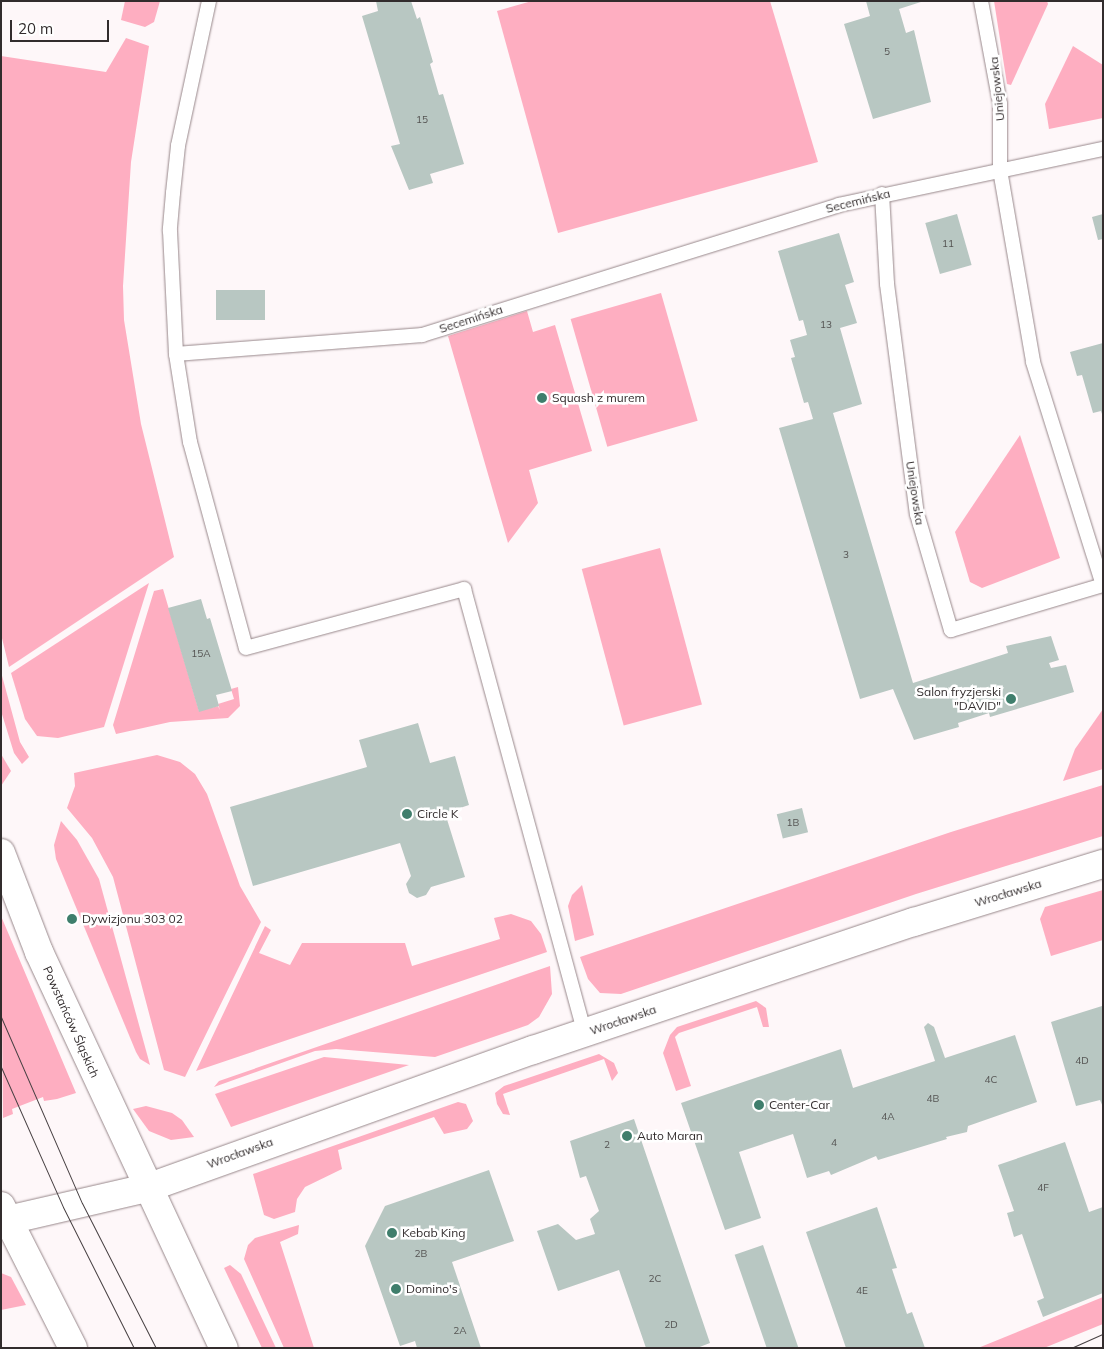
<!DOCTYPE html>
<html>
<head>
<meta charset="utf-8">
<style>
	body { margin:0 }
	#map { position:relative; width:1104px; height:1349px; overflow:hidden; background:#fef7f9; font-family:Mulish,sans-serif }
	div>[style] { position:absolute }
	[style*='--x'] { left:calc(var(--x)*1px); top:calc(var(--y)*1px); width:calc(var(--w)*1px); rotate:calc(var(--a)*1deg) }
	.green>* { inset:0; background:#feaec1; transform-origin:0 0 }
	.building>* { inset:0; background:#b8c7c2; transform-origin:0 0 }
	.roads { filter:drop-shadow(0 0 1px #98888b) drop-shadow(0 0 1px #98888b) }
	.lane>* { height:14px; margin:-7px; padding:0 7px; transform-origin:7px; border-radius:7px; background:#fff }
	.secondary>* { height:28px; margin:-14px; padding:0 14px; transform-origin:14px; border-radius:14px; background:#fff }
	.tram>* { height:1px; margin:-0.5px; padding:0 0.5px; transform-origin:0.5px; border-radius:0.5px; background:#484143 }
	.dots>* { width:14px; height:14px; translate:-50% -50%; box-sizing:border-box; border:2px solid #fff; border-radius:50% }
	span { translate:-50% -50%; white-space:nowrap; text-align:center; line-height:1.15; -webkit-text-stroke:5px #fff; paint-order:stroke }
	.number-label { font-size:10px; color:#545352 }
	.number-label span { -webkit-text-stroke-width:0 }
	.street-label { font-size:12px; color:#322c2d }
	.poi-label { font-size:12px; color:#322c2d }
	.left { translate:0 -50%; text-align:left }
	.right { translate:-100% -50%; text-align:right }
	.frame { position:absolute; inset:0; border:2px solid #322c2d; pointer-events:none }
	.scale { position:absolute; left:10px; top:20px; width:99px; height:22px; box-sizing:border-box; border:2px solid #322c2d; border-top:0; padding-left:6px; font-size:15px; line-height:18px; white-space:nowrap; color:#322c2d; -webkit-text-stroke:4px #fff; paint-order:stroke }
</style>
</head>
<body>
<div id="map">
	<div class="green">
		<div style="clip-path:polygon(125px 1px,160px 1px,154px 22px,145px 27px,121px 20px)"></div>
		<div style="clip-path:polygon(532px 1px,770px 1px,818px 162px,558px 233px,497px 11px)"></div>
		<div style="clip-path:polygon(994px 1px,1047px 1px,1048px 4px,1011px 85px,1007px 84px)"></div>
		<div style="clip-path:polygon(126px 38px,149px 46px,131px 162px,123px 286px,124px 320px,141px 424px,174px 557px,9px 667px,1px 634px,1px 56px,106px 72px)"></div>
		<div style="clip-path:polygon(1073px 46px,1103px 65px,1103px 118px,1049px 129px,1045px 104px)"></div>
		<div style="left:661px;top:293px;width:133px;height:94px;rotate:74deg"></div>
		<div style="clip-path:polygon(527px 311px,533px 332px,555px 325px,592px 451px,529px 470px,538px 503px,508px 543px,448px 336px)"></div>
		<div style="clip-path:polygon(1020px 435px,1060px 558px,982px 588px,970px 582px,955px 532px)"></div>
		<div style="left:660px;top:548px;width:162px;height:81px;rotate:75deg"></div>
		<div style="clip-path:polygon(149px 583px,104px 727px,58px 738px,37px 736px,25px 719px,11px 673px)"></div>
		<div style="clip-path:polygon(163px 589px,199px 711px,218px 706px,220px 710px,218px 704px,234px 699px,231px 689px,238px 687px,240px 706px,228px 718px,170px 722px,116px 734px,113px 725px,150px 604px,154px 591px)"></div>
		<div style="clip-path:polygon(1px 672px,20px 742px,29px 757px,22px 764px,14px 753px,1px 711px)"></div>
		<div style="clip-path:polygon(1103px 709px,1103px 769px,1063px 781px,1075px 749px)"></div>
		<div style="clip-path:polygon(1px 754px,11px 771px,1px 786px)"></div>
		<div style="clip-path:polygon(157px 755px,180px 762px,195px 774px,207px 794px,240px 886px,261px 922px,185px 1077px,164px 1070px,113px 877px,92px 838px,67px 808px,75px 786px,74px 773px)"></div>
		<div style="clip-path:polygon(1103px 785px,1103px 836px,916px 894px,621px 994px,600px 993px,588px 979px,580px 957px,951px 832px)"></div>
		<div style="clip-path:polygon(61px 821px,77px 840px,99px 879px,150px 1065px,140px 1059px,136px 1052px,56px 859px,54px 845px)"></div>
		<div style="clip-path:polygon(582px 885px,594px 935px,575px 941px,568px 906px,572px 895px)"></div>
		<div style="clip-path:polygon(1103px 890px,1103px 940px,1051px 956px,1040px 919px,1045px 907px)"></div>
		<div style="clip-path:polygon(511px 914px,531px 921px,541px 934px,547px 952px,196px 1071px,265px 926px,271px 930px,259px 953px,290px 965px,302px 943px,405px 943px,412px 966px,500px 939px,494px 918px)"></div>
		<div style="clip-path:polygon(1px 916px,76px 1093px,57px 1099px,44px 1101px,43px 1097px,12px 1109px,13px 1114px,3px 1118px)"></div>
		<div style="clip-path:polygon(550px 966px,552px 994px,539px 1017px,528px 1025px,435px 1057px,336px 1049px,315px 1051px,214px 1087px,219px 1081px)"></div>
		<div style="clip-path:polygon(756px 1001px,766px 1008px,769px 1027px,763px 1027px,757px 1007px,679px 1033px,675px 1037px,691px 1086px,676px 1091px,663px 1053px,670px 1035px,677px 1027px)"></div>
		<div style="clip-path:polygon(599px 1054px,614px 1063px,618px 1073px,612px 1081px,604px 1059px,503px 1094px,510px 1115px,503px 1114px,497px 1104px,495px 1093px,504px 1086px)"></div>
		<div style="clip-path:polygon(324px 1057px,409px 1065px,231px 1127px,215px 1094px)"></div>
		<div style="clip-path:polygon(458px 1102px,466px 1104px,473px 1121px,467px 1129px,444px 1134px,434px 1117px,338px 1150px,342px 1169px,305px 1187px,297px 1199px,295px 1212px,274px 1219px,264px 1215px,253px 1174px)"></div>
		<div style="clip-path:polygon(146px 1106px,172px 1113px,182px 1120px,194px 1137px,171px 1140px,149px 1131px,133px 1109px)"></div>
		<div style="clip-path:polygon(299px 1225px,298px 1234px,280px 1242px,314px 1348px,284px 1348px,244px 1259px,248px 1245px,255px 1238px)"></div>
		<div style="clip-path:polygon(230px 1265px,241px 1274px,276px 1348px,262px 1348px,224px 1268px)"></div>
		<div style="clip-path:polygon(1px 1273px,11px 1277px,26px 1305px,1px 1310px)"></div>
		<div style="clip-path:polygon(1103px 1297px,1103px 1324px,1044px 1348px,978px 1348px)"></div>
	</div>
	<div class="building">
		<div style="clip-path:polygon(376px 1px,411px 1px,417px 19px,420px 17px,433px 62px,430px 64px,439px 95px,443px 94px,464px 164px,430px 174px,433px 183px,409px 190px,391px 146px,400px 144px,362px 16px,378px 11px)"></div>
		<div style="clip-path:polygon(866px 1px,924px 1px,899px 9px,906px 33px,914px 30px,931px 102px,873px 119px,844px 24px,870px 16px)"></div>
		<div style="left:957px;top:214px;width:53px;height:33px;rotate:74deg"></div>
		<div style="clip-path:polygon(1103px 214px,1103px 239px,1098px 240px,1092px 217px)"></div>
		<div style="clip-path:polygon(839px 233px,854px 282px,845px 285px,857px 323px,840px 328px,862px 404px,833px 413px,913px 683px,1008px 653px,1006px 646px,1051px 636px,1059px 660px,1049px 663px,1051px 668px,1066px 665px,1074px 692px,990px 717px,989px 713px,958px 723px,959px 727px,914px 740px,893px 689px,860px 699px,779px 428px,813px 419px,808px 402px,804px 403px,791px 358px,795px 357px,790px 340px,807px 335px,803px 320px,799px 321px,778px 251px)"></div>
		<div style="left:265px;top:290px;width:30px;height:49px;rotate:90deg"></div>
		<div style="clip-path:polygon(1103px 343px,1103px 414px,1102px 414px,1101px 411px,1093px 413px,1082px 375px,1077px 376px,1070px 352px)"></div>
		<div style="clip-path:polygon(201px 599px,207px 619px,210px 618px,232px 691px,216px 695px,219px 706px,199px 712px,168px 608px)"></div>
		<div style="clip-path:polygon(418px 723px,430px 763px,455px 756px,469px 805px,445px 813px,465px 877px,431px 887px,426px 895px,417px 898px,409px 893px,406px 884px,411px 876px,400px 843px,253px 886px,230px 807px,367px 767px,359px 740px)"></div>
		<div style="left:802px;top:808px;width:25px;height:26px;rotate:76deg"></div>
		<div style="clip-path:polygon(1102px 1006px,1103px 1107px,1100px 1100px,1076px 1106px,1051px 1022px)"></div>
		<div style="clip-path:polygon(928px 1023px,934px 1027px,945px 1058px,1015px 1035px,1037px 1102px,968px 1126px,967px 1132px,946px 1137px,947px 1139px,878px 1160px,876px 1156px,831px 1175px,829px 1171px,807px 1178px,793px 1134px,739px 1152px,761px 1218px,725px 1230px,681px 1103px,841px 1049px,853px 1088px,935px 1061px,924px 1027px)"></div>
		<div style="clip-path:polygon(634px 1119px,710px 1343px,697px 1348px,646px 1348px,619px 1270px,558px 1291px,537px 1231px,558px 1224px,576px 1240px,595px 1234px,590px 1219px,599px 1211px,586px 1176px,580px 1178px,570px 1141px)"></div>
		<div style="clip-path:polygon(1065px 1142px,1089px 1212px,1103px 1207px,1103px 1293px,1043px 1317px,1037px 1301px,1044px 1298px,1022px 1234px,1014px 1237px,1007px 1213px,1014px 1211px,998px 1165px)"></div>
		<div style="clip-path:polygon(489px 1170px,514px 1241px,452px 1262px,481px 1348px,417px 1348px,415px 1341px,400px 1346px,365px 1246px,385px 1206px)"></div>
		<div style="clip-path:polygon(877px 1207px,897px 1268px,892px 1269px,907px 1314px,912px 1312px,925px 1348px,846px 1348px,806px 1232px)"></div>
		<div style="left:763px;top:1245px;width:109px;height:30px;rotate:71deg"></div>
	</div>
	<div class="roads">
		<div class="lane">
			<div style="--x:209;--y:1;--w:148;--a:102.1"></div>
			<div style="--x:178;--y:146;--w:47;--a:96.1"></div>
			<div style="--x:173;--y:193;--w:38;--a:95"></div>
			<div style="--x:170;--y:231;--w:123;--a:87.2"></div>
			<div style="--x:176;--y:354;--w:247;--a:-4.4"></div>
			<div style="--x:422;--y:335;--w:437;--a:-17.3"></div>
			<div style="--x:839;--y:205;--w:270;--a:-12"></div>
			<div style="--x:981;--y:1;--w:105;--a:79.5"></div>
			<div style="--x:1000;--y:104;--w:66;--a:90"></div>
			<div style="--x:1000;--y:170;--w:195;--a:80.2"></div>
			<div style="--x:1033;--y:362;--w:234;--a:72.6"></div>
			<div style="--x:882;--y:194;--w:90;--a:86.8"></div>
			<div style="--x:887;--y:284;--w:232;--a:82.6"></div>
			<div style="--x:917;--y:514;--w:121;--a:73.7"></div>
			<div style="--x:951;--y:630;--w:159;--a:-16.5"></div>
			<div style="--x:176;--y:354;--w:89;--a:81"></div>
			<div style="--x:190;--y:442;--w:213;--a:74.8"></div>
			<div style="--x:246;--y:648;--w:226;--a:-15.1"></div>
			<div style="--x:464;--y:589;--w:460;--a:74.8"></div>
		</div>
		<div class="secondary">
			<div style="--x:1;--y:853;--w:106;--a:69"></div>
			<div style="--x:39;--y:952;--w:437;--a:65"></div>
			<div style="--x:1;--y:1206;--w:159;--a:63.1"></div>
			<div style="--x:8;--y:1220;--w:143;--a:-13"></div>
			<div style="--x:147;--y:1188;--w:410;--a:-19.7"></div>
			<div style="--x:533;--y:1050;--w:402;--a:-18.6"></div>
			<div style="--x:914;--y:922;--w:198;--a:-17.1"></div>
		</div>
	</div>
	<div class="tram">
		<div style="--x:1;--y:1017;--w:203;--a:66.5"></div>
		<div style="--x:82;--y:1203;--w:163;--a:63"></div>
		<div style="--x:1;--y:1067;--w:153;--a:66.1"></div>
		<div style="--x:63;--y:1207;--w:158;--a:63.3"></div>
		<div style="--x:1071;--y:1348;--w:35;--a:-24"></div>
	</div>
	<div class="dots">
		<div style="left:542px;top:398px;background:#3f7e6c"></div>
		<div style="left:1011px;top:699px;background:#3f7e6c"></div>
		<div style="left:407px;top:814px;background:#3f7e6c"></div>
		<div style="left:72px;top:919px;background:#3f7e6c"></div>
		<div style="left:759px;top:1105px;background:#3f7e6c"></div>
		<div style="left:627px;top:1136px;background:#3f7e6c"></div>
		<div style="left:392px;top:1233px;background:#3f7e6c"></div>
		<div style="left:396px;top:1289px;background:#3f7e6c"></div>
	</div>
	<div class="number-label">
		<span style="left:887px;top:52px">5</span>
		<span style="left:422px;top:120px">15</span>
		<span style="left:948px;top:244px">11</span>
		<span style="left:826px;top:325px">13</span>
		<span style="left:846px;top:555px">3</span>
		<span style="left:201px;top:654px">15A</span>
		<span style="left:793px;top:823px">1B</span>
		<span style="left:1082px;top:1061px">4D</span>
		<span style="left:991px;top:1080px">4C</span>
		<span style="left:933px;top:1099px">4B</span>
		<span style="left:888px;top:1117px">4A</span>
		<span style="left:834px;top:1143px">4</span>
		<span style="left:607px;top:1145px">2</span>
		<span style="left:1043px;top:1188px">4F</span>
		<span style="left:421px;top:1254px">2B</span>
		<span style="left:655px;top:1279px">2C</span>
		<span style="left:862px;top:1291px">4E</span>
		<span style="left:671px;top:1325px">2D</span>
		<span style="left:460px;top:1331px">2A</span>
	</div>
	<div class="street-label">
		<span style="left:997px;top:89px;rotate:-96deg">Uniejowska</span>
		<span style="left:858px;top:201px;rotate:-14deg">Secemińska</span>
		<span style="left:471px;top:319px;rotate:-18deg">Secemińska</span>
		<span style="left:915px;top:493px;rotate:81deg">Uniejowska</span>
		<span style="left:1008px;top:893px;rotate:-17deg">Wrocławska</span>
		<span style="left:623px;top:1020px;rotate:-19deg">Wrocławska</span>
		<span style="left:71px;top:1022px;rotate:66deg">Powstańców Śląskich</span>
		<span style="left:240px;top:1153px;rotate:-20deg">Wrocławska</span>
	</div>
	<div class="poi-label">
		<span class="left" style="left:552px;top:398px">Squash z murem</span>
		<span class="right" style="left:1001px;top:699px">Salon fryzjerski<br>"DAVID"</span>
		<span class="left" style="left:417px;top:814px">Circle K</span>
		<span class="left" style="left:82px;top:919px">Dywizjonu 303 02</span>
		<span class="left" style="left:769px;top:1105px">Center-Car</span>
		<span class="left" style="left:637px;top:1136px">Auto Maran</span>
		<span class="left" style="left:402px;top:1233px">Kebab King</span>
		<span class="left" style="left:406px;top:1289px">Domino's</span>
	</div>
	<div class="frame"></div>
	<div class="scale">20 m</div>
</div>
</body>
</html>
